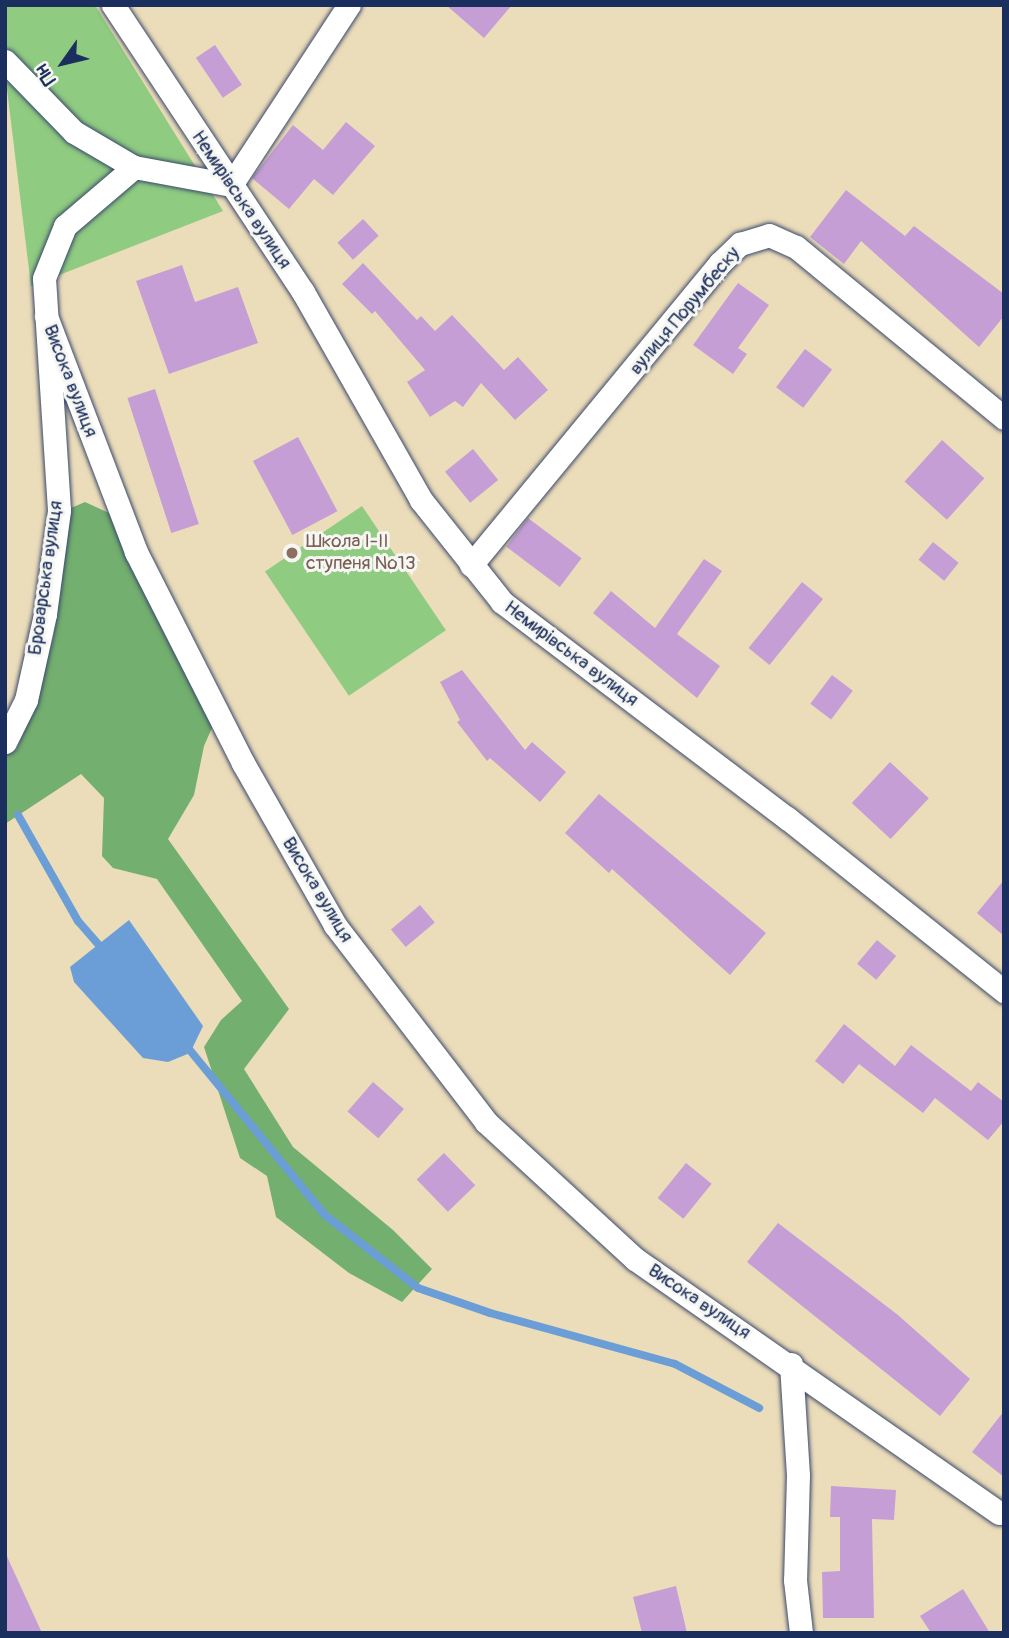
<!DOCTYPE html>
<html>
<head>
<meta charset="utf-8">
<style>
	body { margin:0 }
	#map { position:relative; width:1009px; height:1638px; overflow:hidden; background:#ecddba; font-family:Pangolin,sans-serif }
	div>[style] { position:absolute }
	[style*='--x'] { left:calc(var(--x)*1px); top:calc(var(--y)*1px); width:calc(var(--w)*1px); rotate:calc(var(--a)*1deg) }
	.green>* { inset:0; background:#8fcb80; transform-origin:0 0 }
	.forest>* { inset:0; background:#73af6e }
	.water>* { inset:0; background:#6b9dd6 }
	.stream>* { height:8px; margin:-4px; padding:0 4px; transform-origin:4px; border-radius:4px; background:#6b9dd6 }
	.building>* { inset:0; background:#c59ed5; transform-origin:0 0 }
	.roads { filter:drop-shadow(0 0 2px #3a496c) drop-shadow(0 0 2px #3a496c) }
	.minor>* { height:23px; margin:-11.5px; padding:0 11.5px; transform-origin:11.5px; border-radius:11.5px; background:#fff }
	.dots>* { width:19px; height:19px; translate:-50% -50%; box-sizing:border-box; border:4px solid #f6f6f2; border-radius:50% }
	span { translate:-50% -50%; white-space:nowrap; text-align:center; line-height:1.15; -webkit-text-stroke:6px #f6f6f2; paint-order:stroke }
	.street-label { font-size:19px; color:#1b2f5e }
	.education-label { font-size:19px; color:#785e54 }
	.left { translate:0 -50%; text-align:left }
	.frame { position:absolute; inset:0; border:7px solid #1b2f5e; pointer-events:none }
	.north { position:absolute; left:28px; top:28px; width:70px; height:70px; -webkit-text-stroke:5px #f6f6f2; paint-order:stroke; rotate:236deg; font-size:19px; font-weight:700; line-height:28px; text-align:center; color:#1b2f5e }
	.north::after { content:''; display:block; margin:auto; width:24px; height:32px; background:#1b2f5e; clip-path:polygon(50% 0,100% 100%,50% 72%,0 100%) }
</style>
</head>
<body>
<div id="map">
	<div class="green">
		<div style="clip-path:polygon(5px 5px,95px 5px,223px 211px,31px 286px,5px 73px)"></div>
		<div style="left:362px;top:506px;width:150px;height:117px;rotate:56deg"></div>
	</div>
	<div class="forest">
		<div style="clip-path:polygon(85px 502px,109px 513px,215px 721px,204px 746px,194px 795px,168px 839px,289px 1009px,244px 1069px,293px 1147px,393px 1230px,432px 1269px,402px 1302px,349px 1273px,276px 1217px,267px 1176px,240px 1158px,204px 1047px,221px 1020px,242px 1001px,157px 879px,113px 868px,102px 856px,104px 798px,81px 774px,5px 824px,5px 744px,16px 750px,35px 706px,53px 638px,71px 508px)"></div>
	</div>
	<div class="water">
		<div style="clip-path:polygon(129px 920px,203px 1026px,190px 1053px,168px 1062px,143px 1058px,74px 982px,70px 967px)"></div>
	</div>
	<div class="stream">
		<div style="--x:18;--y:815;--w:122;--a:60.5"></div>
		<div style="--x:78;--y:921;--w:40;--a:49"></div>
		<div style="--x:184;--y:1043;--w:222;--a:50.7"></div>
		<div style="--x:325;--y:1215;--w:118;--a:38.1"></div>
		<div style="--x:418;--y:1288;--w:76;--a:19.1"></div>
		<div style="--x:490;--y:1313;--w:192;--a:15.4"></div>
		<div style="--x:675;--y:1364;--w:95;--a:27.6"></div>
	</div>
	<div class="building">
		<div style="clip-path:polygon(446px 5px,512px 5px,484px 38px)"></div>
		<div style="left:215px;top:45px;width:48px;height:23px;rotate:56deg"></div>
		<div style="clip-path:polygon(346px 122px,375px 146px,333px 195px,314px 179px,289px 209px,252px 178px,293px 125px,323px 150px)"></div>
		<div style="clip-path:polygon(846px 190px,905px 236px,914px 226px,1004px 294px,1004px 316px,979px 347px,861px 241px,844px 264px,810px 237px)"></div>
		<div style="left:363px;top:219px;width:23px;height:35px;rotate:47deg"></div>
		<div style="clip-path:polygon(363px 263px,417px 320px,421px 316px,435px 331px,452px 315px,504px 370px,518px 357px,548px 390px,515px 420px,481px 383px,463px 407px,455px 401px,430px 417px,407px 382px,425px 370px,375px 311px,372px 314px,342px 284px)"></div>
		<div style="clip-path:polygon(182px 265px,195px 302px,238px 287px,258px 343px,169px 374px,136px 281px)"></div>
		<div style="clip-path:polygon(738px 283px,769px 305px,738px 348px,747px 354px,733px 374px,693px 345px)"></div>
		<div style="left:805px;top:349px;width:34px;height:48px;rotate:37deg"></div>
		<div style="left:155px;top:389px;width:142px;height:29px;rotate:72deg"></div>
		<div style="left:298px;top:437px;width:84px;height:51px;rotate:62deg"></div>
		<div style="left:942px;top:440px;width:57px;height:56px;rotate:42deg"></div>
		<div style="left:473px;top:449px;width:40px;height:36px;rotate:51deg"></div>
		<div style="left:528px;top:518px;width:67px;height:36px;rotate:37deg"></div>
		<div style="left:933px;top:542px;width:33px;height:23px;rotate:39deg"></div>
		<div style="clip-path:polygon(704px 559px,722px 571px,677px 634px,720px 666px,697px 698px,593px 613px,611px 591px,655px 628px)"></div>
		<div style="left:802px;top:582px;width:27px;height:85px;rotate:39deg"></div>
		<div style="clip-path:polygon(462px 670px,525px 750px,532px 742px,566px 772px,540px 802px,490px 758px,487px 761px,457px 722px,460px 720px,440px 682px)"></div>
		<div style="left:832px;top:675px;width:26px;height:36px;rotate:37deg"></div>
		<div style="left:890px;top:762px;width:53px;height:56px;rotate:43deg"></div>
		<div style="clip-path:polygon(599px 794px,766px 933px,730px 975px,612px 869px,609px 873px,565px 833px)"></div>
		<div style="clip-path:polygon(1004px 880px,1004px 936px,977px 913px)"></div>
		<div style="left:420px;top:905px;width:23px;height:38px;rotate:50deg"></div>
		<div style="left:877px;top:940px;width:25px;height:31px;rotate:40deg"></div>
		<div style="clip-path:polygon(844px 1024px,895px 1066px,911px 1045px,971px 1091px,978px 1082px,1004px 1102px,1004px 1121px,988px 1140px,935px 1098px,923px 1113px,859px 1064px,843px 1084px,815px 1061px)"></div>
		<div style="left:373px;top:1082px;width:41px;height:39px;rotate:41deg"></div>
		<div style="left:444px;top:1153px;width:45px;height:38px;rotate:46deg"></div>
		<div style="left:686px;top:1163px;width:33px;height:45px;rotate:39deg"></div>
		<div style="clip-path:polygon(778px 1223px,898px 1315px,970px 1379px,940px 1416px,747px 1262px)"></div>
		<div style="clip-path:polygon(1004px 1411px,1004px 1477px,972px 1452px)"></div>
		<div style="clip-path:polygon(831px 1486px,896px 1490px,894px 1520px,872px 1519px,874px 1618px,823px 1618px,822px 1572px,840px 1571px,840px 1517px,830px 1517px)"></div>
		<div style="clip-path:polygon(5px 1552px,42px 1633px,5px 1633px)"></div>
		<div style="clip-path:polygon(676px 1586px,687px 1633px,642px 1633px,633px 1597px)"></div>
		<div style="clip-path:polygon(963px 1589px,990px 1633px,931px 1633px,920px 1616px)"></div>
	</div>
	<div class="roads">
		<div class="minor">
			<div style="--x:113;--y:5;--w:344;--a:56.5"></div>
			<div style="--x:303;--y:292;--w:239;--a:60.4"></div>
			<div style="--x:421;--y:500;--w:130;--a:51.5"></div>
			<div style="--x:502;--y:602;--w:358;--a:37.2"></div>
			<div style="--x:787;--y:818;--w:278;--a:38.6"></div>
			<div style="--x:5;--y:61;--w:99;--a:45.8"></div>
			<div style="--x:74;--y:132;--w:69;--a:30.3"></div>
			<div style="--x:46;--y:316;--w:253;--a:69.1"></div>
			<div style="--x:136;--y:552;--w:237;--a:63.1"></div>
			<div style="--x:243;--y:763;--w:186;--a:60.4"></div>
			<div style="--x:335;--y:925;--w:248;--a:52.5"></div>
			<div style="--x:486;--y:1122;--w:202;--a:42.6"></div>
			<div style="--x:635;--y:1259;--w:444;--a:34.9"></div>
			<div style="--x:471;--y:565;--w:391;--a:-50.5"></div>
			<div style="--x:720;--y:263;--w:28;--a:-44"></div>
			<div style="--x:740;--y:244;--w:30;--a:-17"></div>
			<div style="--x:769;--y:235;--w:30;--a:24"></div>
			<div style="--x:796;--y:247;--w:269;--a:39.4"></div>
			<div style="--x:5;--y:742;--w:47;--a:-63.4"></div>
			<div style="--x:26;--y:700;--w:88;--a:-77.5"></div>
			<div style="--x:45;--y:614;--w:105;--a:-82.3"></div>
			<div style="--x:59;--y:510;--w:232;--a:-93.7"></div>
			<div style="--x:44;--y:278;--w:56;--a:-68"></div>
			<div style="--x:65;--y:226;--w:91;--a:-40.5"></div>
			<div style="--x:134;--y:167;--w:99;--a:10.5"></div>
			<div style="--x:231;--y:185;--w:215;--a:-56.8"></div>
			<div style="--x:791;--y:1364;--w:111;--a:86.4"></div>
			<div style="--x:798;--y:1475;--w:105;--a:91.6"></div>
			<div style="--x:795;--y:1580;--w:53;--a:83.5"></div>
		</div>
	</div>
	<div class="dots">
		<div style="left:292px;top:553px;background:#8d6e63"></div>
	</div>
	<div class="street-label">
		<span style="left:241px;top:200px;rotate:56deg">Немирівська вулиця</span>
		<span style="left:685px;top:311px;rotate:-50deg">вулиця Порумбеску</span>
		<span style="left:70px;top:381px;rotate:69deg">Висока вулиця</span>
		<span style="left:46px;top:578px;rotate:-82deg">Броварська вулиця</span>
		<span style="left:571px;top:654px;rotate:37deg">Немирівська вулиця</span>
		<span style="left:317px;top:890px;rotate:59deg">Висока вулиця</span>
		<span style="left:699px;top:1302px;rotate:34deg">Висока вулиця</span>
	</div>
	<div class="education-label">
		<span class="left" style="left:306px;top:553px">Школа I-II<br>ступеня №13</span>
	</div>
	<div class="frame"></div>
	<div class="north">Пн</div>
</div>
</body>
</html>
